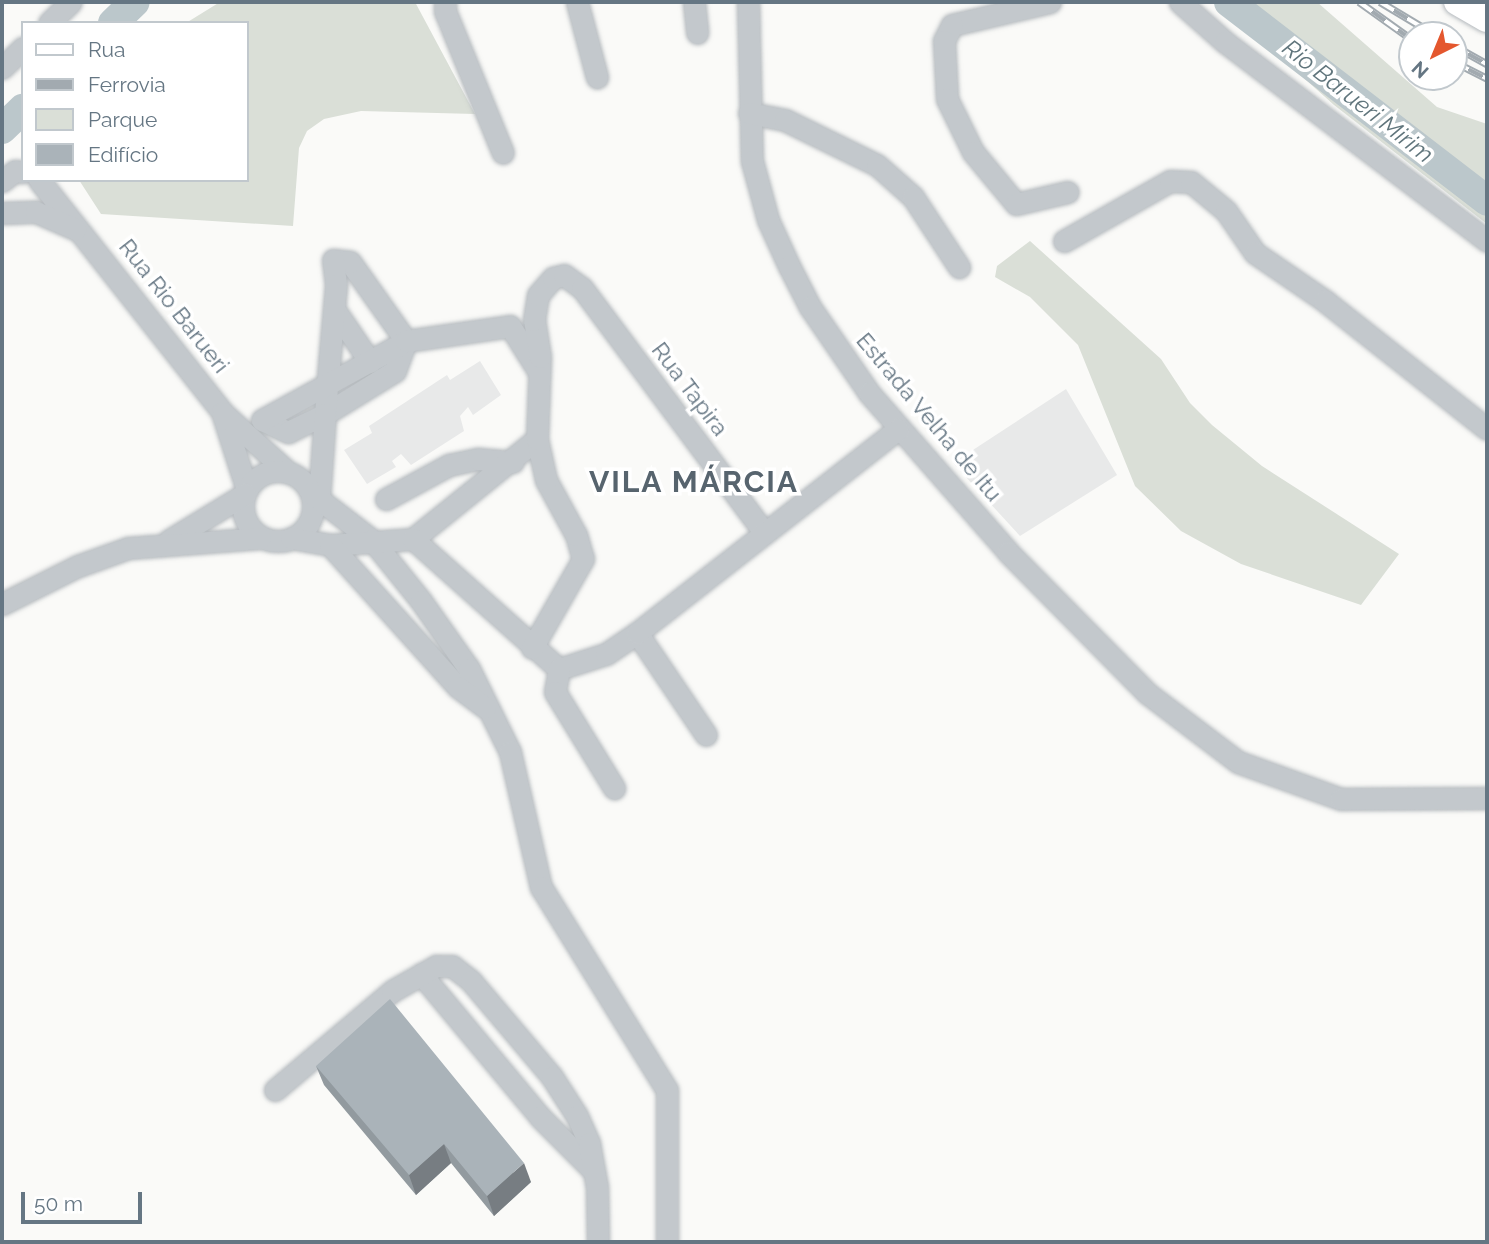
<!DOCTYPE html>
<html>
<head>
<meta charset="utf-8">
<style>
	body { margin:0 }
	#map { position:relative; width:1489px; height:1244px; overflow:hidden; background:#fafaf8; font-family:Raleway,sans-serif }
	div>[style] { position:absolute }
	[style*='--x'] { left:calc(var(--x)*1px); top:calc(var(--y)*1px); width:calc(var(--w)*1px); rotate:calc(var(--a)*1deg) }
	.built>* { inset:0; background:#e8e9e9 }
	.green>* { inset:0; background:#dadfd7 }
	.river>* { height:30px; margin:-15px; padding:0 15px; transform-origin:15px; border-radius:15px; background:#bbc7cb }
	.roads { filter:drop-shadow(0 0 2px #b5babe) drop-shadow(0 0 2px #b5babe) }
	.minor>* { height:21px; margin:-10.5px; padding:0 10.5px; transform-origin:10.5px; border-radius:10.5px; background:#c3c8cc }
	.minor>.ring { margin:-10.5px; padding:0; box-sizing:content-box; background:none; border:21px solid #c3c8cc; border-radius:50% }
	.major>* { height:26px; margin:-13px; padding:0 13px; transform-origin:13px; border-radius:13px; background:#fff }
	.rail>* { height:8px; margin-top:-4px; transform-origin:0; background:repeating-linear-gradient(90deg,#fff 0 16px,#a2aab0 0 32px); box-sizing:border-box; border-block:2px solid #a2aab0 }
	.wall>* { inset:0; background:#929a9f }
	.shaded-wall>* { inset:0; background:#777d82 }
	.building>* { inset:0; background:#aab3b9 }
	span { translate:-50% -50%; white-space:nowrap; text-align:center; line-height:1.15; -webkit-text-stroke:7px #fff; paint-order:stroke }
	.street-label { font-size:23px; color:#657683 }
	.water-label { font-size:24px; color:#60757c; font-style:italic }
	.district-label { font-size:30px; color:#57646e; font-weight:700; letter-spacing:2px }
	.frame { position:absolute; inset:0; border:4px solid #657683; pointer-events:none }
	.legend { position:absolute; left:21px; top:21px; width:228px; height:161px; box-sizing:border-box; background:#fff; border:2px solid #c1c8cd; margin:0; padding:9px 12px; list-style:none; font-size:21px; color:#657683 }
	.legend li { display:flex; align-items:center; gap:14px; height:35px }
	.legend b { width:35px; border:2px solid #c1c8cd }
	.north { position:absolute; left:1398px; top:21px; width:70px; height:70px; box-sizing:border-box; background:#fff; border:2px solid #c1c8cd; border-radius:50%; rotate:223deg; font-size:19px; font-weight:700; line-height:28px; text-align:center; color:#657683 }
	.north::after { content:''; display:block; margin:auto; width:24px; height:32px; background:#e4572e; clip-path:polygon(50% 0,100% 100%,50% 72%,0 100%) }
	.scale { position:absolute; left:21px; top:1192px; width:121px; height:32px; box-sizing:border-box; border:4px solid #657683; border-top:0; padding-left:9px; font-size:21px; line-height:24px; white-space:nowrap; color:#657683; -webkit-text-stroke:5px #fff; paint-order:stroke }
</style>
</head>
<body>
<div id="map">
	<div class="built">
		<div style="clip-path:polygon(480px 361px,501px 395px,473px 415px,468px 407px,460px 416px,464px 431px,411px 465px,401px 454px,392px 461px,396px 467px,367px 484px,344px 450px,372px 433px,369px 426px,447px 375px,450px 380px)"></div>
		<div style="clip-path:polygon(1066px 389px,1117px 475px,1020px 536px,953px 463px)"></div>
	</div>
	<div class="green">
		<div style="clip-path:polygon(220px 2px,415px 2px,475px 114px,361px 111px,324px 119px,307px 131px,299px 148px,293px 226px,101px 214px,79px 180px,247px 180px,247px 23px,186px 23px)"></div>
		<div style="clip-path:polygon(1219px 2px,1317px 2px,1437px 107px,1487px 124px,1487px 224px,1334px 105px)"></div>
		<div style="clip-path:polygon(1030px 241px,1161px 359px,1190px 403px,1212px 425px,1262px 466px,1399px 554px,1361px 605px,1241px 564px,1181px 531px,1135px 486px,1078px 345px,1030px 297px,995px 277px,997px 266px)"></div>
	</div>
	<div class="river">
		<div style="--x:1229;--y:2;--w:326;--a:37.6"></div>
		<div style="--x:113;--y:23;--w:30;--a:-44"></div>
		<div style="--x:2;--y:129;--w:29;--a:-44"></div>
	</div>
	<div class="roads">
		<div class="minor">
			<div style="--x:445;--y:2;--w:9;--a:90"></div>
			<div style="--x:445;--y:11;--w:153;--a:67.8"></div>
			<div style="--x:577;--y:2;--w:78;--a:75.1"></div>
			<div style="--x:694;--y:2;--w:31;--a:84"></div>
			<div style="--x:748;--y:2;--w:159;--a:88.6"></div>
			<div style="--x:752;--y:161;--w:61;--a:74.8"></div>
			<div style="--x:768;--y:220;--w:51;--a:65.5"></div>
			<div style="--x:789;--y:266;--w:46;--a:62.9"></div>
			<div style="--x:810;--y:307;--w:104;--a:55.5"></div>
			<div style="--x:869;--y:393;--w:211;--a:48.8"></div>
			<div style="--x:1008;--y:552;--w:198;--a:45.4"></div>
			<div style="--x:1147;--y:693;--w:114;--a:37.2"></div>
			<div style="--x:1238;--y:762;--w:109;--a:19.8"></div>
			<div style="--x:1341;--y:799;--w:146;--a:-0.4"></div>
			<div style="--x:1050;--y:2;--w:101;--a:166.8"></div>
			<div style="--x:952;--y:25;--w:18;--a:117"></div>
			<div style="--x:944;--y:41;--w:58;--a:87"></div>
			<div style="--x:947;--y:99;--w:59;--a:63.9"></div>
			<div style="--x:973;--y:152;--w:67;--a:50.4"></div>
			<div style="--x:1016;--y:204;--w:53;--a:-13"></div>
			<div style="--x:1180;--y:2;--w:60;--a:41.6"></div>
			<div style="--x:1225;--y:42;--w:329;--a:37.2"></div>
			<div style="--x:49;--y:23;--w:30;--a:-44"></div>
			<div style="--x:2;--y:68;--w:29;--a:-44"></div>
			<div style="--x:749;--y:113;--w:37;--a:11"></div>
			<div style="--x:785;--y:120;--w:102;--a:26.1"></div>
			<div style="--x:877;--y:165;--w:48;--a:41.6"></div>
			<div style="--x:913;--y:197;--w:84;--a:56.7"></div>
			<div style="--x:39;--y:180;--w:295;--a:51.7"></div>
			<div style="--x:222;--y:412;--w:82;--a:72.2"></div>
			<div style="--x:2;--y:181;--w:16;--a:-38"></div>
			<div style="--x:15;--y:171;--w:8;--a:7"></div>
			<div style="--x:2;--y:213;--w:34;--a:-2"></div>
			<div style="--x:36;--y:212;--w:43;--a:23.6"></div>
			<div style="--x:1064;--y:241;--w:122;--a:-29.5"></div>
			<div style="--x:1170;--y:181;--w:21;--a:3"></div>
			<div style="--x:1191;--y:182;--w:45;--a:39.6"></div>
			<div style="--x:1226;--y:211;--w:51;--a:55.4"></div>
			<div style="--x:1255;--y:253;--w:85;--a:34.4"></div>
			<div style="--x:1325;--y:301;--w:206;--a:38.3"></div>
			<div style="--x:334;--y:309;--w:64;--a:55.8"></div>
			<div style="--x:223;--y:413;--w:89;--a:42.3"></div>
			<div style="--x:262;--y:420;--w:29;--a:25"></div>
			<div style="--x:288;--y:432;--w:41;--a:-25.9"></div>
			<div style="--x:325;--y:414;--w:82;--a:-31.6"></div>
			<div style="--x:395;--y:371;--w:32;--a:-70"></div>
			<div style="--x:406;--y:341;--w:97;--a:-125.3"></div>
			<div style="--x:350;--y:262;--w:17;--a:-173"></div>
			<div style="--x:333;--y:260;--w:25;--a:83"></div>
			<div style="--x:336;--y:285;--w:102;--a:95"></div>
			<div style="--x:327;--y:387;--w:27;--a:94"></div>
			<div style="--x:325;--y:414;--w:85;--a:94"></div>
			<div style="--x:262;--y:420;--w:164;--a:-28.7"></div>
			<div style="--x:406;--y:341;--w:105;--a:-8.2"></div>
			<div style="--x:510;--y:326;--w:54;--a:57.8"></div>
			<div class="ring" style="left:243px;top:471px;width:49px;height:49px"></div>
			<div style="--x:311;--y:493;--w:77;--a:37.6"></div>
			<div style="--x:372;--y:540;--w:78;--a:51.2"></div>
			<div style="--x:421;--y:601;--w:83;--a:54.8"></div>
			<div style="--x:469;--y:669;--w:93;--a:63.7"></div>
			<div style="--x:510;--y:752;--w:139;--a:77.1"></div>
			<div style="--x:541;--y:887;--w:239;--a:58.2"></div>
			<div style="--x:667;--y:1090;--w:152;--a:90"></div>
			<div style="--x:386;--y:499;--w:72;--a:-28.4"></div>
			<div style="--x:449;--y:465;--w:30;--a:-12"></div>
			<div style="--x:478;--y:459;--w:35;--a:5"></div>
			<div style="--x:291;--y:538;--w:40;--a:10"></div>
			<div style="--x:330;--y:545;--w:83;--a:-4.1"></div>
			<div style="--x:413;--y:539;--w:159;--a:-38.9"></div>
			<div style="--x:413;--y:539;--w:195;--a:41.7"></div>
			<div style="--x:168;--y:541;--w:90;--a:-31.4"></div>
			<div style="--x:330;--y:545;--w:191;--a:48"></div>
			<div style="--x:458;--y:687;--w:34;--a:37"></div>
			<div style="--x:2;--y:604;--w:85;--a:-26.6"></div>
			<div style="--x:78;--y:566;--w:53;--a:-19.8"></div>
			<div style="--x:128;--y:548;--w:132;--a:-4.3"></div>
			<div style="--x:637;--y:633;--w:123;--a:55.9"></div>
			<div style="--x:532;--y:648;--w:103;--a:-60.2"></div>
			<div style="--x:583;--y:559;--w:25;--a:-106"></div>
			<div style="--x:576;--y:535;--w:63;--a:-118.6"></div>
			<div style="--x:546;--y:480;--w:42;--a:-102.4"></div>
			<div style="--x:537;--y:439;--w:82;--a:-87.9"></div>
			<div style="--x:540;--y:357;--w:37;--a:-99"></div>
			<div style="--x:534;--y:320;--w:25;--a:-81"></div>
			<div style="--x:538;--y:295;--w:23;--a:-49"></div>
			<div style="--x:553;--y:278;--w:11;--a:-15"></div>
			<div style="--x:564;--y:275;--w:22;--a:36"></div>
			<div style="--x:582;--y:288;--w:304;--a:53.3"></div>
			<div style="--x:559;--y:669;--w:49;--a:-17.7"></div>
			<div style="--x:606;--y:654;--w:37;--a:-34"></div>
			<div style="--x:637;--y:633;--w:331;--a:-38"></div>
			<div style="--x:559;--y:669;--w:23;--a:100"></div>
			<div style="--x:555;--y:692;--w:113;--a:58.4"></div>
			<div style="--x:421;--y:974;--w:186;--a:50.2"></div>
			<div style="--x:540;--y:1117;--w:76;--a:45"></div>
			<div style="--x:275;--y:1090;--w:153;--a:-40.2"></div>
			<div style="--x:392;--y:991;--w:51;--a:-29.6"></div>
			<div style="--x:436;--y:966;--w:16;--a:0"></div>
			<div style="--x:452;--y:966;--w:24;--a:38"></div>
			<div style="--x:471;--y:981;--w:126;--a:49.8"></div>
			<div style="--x:552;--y:1077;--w:46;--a:57.3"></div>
			<div style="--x:577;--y:1116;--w:30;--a:66"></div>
			<div style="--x:589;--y:1143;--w:45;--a:79.7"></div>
			<div style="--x:597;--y:1187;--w:55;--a:89"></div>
		</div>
		<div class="major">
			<div style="--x:1457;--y:2;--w:34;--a:30"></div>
		</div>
	</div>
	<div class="rail">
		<div style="--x:1359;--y:2;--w:65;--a:35.6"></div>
		<div style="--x:1380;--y:2;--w:64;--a:31"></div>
		<div style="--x:1454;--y:46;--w:38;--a:29"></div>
		<div style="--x:1454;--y:62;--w:37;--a:27"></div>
	</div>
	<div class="wall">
		<div style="clip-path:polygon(316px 1066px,531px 1182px,494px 1216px,451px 1163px,416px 1195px,324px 1085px)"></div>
	</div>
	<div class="shaded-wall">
		<div style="clip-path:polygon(444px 1144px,451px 1163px,416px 1195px,409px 1175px)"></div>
		<div style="clip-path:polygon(524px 1163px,531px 1182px,494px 1216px,487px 1196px)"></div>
	</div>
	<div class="building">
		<div style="clip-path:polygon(390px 999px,524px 1163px,487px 1196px,444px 1144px,409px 1175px,316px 1066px)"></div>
	</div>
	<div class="street-label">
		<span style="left:174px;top:306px;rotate:52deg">Rua Rio Barueri</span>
		<span style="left:690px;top:389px;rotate:53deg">Rua Tapira</span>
		<span style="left:929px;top:417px;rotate:50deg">Estrada Velha de Itu</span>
	</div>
	<div class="water-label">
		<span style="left:1358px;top:101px;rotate:38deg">Rio Barueri Mirim</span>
	</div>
	<div class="district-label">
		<span style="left:694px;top:482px">VILA MÁRCIA</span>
	</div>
	<div class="frame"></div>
	<ul class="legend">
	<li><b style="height:9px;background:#fff"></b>Rua</li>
	<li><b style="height:9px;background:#a2aab0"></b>Ferrovia</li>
	<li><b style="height:19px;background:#dadfd7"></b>Parque</li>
	<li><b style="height:19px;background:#aab3b9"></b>Edifício</li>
	</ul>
	<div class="north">N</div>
	<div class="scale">50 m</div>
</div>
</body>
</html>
